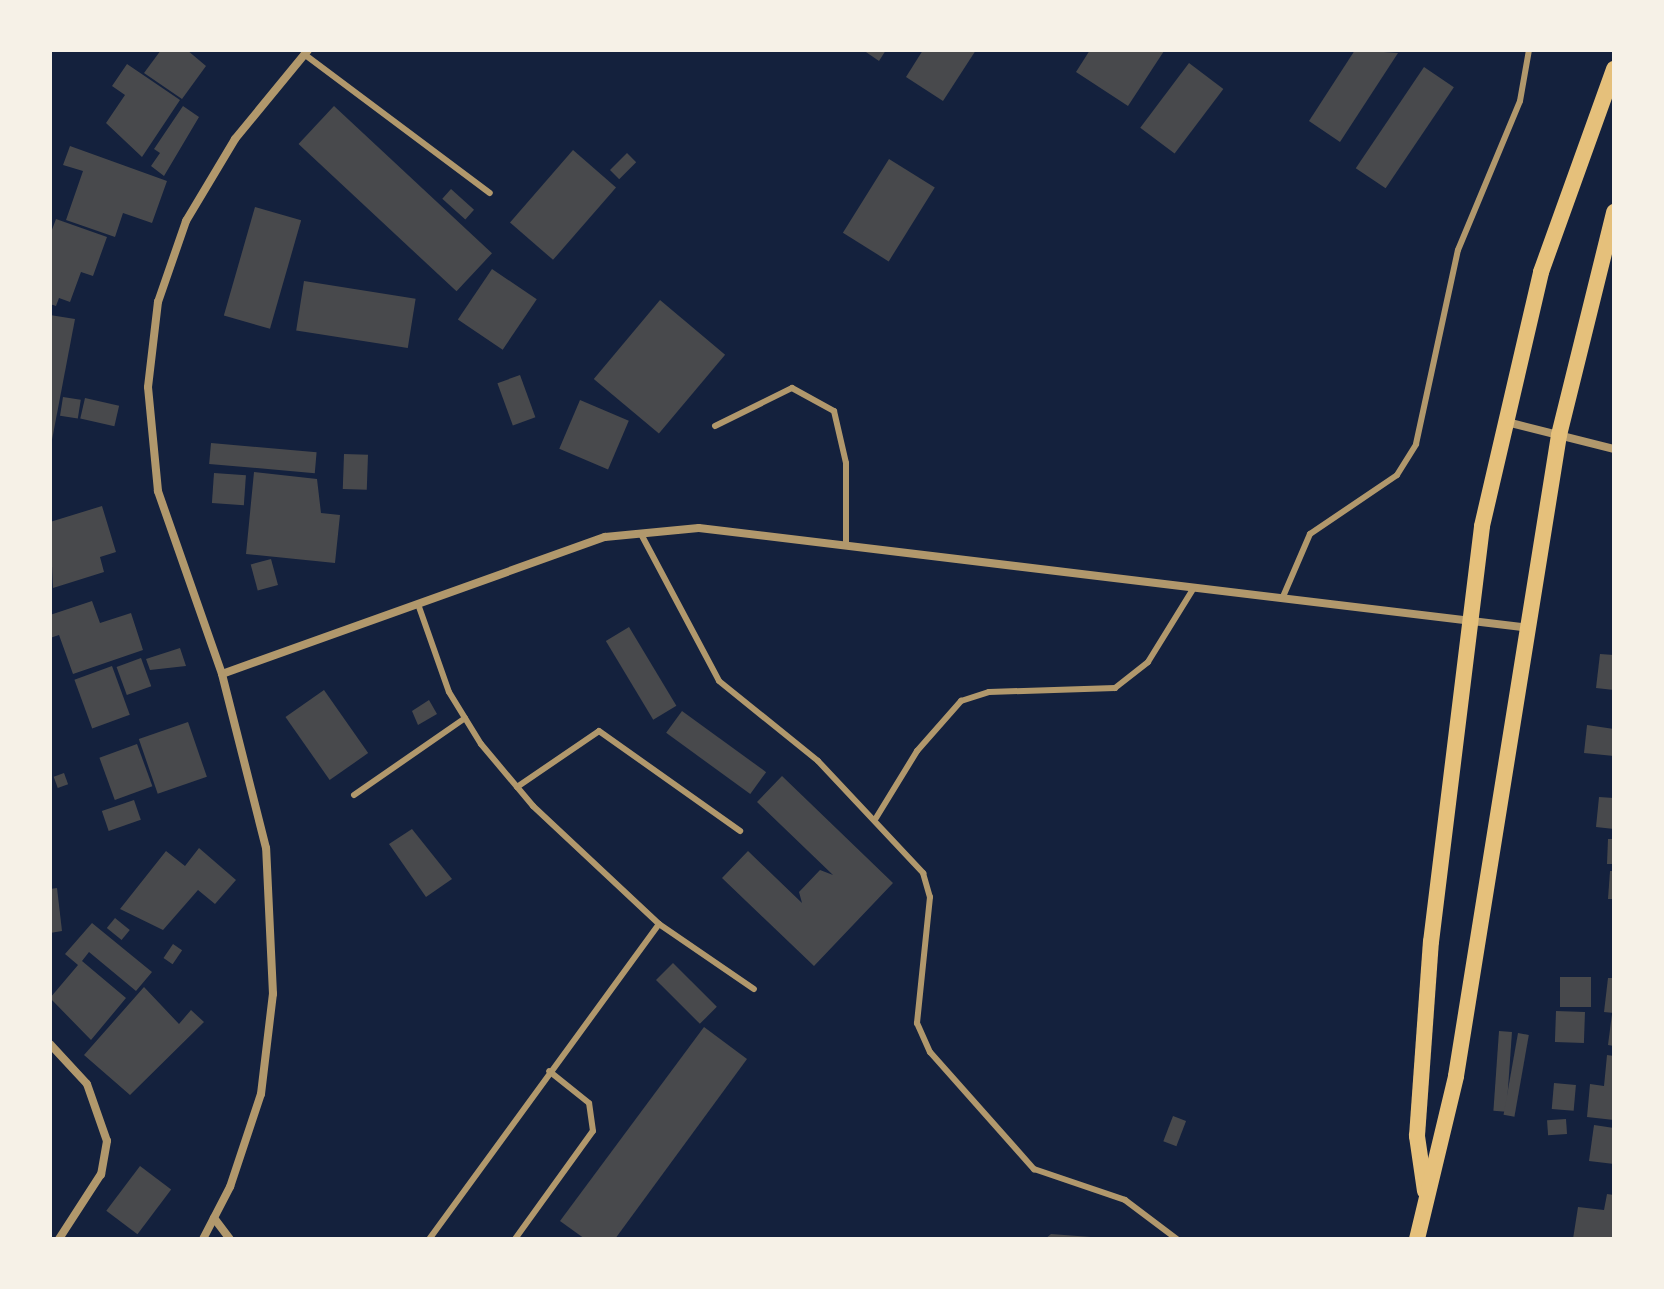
<!DOCTYPE html>
<html>
<head>
<meta charset="utf-8">
<style>
	body { margin:0 }
	#map { position:relative; width:1664px; height:1289px; overflow:hidden; background:#14213d; font-family:Quicksand,sans-serif }
	div>[style] { position:absolute }
	[style*='--x'] { left:calc(var(--x)*1px); top:calc(var(--y)*1px); width:calc(var(--w)*1px); rotate:calc(var(--a)*1deg) }
	.building>* { inset:0; background:#48494c; transform-origin:0 0 }
	.service>* { height:6px; margin:-3px; padding:0 3px; transform-origin:3px; border-radius:3px; background:#b1986c }
	.minor>* { height:8px; margin:-4px; padding:0 4px; transform-origin:4px; border-radius:4px; background:#b1986c }
	.secondary>* { height:16px; margin:-8px; padding:0 8px; transform-origin:8px; border-radius:8px; background:#e5c07b }
	span { translate:-50% -50%; white-space:nowrap; text-align:center; line-height:1.15; -webkit-text-stroke:6px #f6f1e7; paint-order:stroke }
	.frame { position:absolute; inset:0; border:52px solid #f6f1e7; pointer-events:none }
</style>
</head>
<body>
<div id="map">
	<div class="building">
		<div style="clip-path:polygon(161px 50px,187px 50px,206px 66px,182px 99px,144px 73px)"></div>
		<div style="clip-path:polygon(863px 50px,886px 50px,879px 61px)"></div>
		<div style="clip-path:polygon(923px 50px,976px 50px,943px 101px,906px 77px)"></div>
		<div style="clip-path:polygon(1090px 50px,1163px 50px,1164px 51px,1128px 106px,1076px 72px)"></div>
		<div style="clip-path:polygon(1355px 50px,1398px 53px,1340px 142px,1309px 121px)"></div>
		<div style="left:1189px;top:63px;width:43px;height:81px;rotate:37deg"></div>
		<div style="clip-path:polygon(127px 64px,180px 100px,142px 157px,106px 123px,125px 95px,112px 86px)"></div>
		<div style="left:1424px;top:67px;width:36px;height:122px;rotate:34deg"></div>
		<div style="clip-path:polygon(183px 106px,199px 117px,164px 176px,151px 166px,160px 153px,154px 149px)"></div>
		<div style="left:334px;top:106px;width:216px;height:52px;rotate:43deg"></div>
		<div style="clip-path:polygon(70px 146px,167px 181px,152px 223px,123px 213px,115px 237px,66px 220px,83px 171px,63px 165px)"></div>
		<div style="left:573px;top:150px;width:57px;height:96px;rotate:41deg"></div>
		<div style="left:627px;top:153px;width:13px;height:24px;rotate:45deg"></div>
		<div style="left:889px;top:159px;width:54px;height:87px;rotate:32deg"></div>
		<div style="left:451px;top:189px;width:31px;height:13px;rotate:42deg"></div>
		<div style="left:255px;top:207px;width:48px;height:113px;rotate:16deg"></div>
		<div style="clip-path:polygon(56px 219px,107px 237px,93px 276px,81px 272px,70px 302px,59px 298px,56px 306px,50px 304px,50px 235px)"></div>
		<div style="left:492px;top:269px;width:54px;height:61px;rotate:34deg"></div>
		<div style="left:304px;top:281px;width:113px;height:50px;rotate:9deg"></div>
		<div style="left:660px;top:300px;width:85px;height:103px;rotate:40deg"></div>
		<div style="clip-path:polygon(50px 315px,75px 319px,51px 445px,50px 444px)"></div>
		<div style="left:520px;top:375px;width:45px;height:24px;rotate:70deg"></div>
		<div style="left:63px;top:397px;width:18px;height:19px;rotate:9deg"></div>
		<div style="left:85px;top:398px;width:35px;height:21px;rotate:13deg"></div>
		<div style="left:580px;top:400px;width:53px;height:53px;rotate:23deg"></div>
		<div style="left:211px;top:443px;width:106px;height:21px;rotate:5deg"></div>
		<div style="left:344px;top:454px;width:24px;height:35px;rotate:2deg"></div>
		<div style="clip-path:polygon(254px 472px,317px 479px,321px 513px,340px 515px,335px 563px,246px 554px)"></div>
		<div style="left:214px;top:473px;width:32px;height:30px;rotate:4deg"></div>
		<div style="clip-path:polygon(102px 506px,116px 552px,100px 557px,104px 572px,53px 588px,50px 522px)"></div>
		<div style="left:271px;top:559px;width:27px;height:21px;rotate:75deg"></div>
		<div style="clip-path:polygon(92px 601px,100px 623px,131px 613px,143px 650px,73px 674px,59px 635px,50px 638px,50px 615px)"></div>
		<div style="left:629px;top:627px;width:92px;height:27px;rotate:59deg"></div>
		<div style="clip-path:polygon(180px 648px,186px 666px,150px 670px,146px 659px)"></div>
		<div style="clip-path:polygon(1600px 654px,1614px 655px,1614px 690px,1596px 688px)"></div>
		<div style="left:141px;top:658px;width:30px;height:26px;rotate:70deg"></div>
		<div style="left:112px;top:666px;width:52px;height:40px;rotate:70deg"></div>
		<div style="left:324px;top:690px;width:77px;height:47px;rotate:55deg"></div>
		<div style="clip-path:polygon(429px 700px,437px 714px,418px 725px,412px 711px)"></div>
		<div style="left:682px;top:711px;width:104px;height:27px;rotate:36deg"></div>
		<div style="left:188px;top:722px;width:58px;height:52px;rotate:71deg"></div>
		<div style="clip-path:polygon(1587px 725px,1614px 729px,1614px 756px,1584px 753px)"></div>
		<div style="left:137px;top:744px;width:45px;height:40px;rotate:70deg"></div>
		<div style="left:64px;top:773px;width:12px;height:11px;rotate:70deg"></div>
		<div style="clip-path:polygon(782px 776px,893px 883px,814px 966px,722px 878px,748px 851px,802px 903px,799px 892px,820px 870px,833px 875px,757px 802px)"></div>
		<div style="clip-path:polygon(1599px 797px,1614px 798px,1614px 829px,1596px 827px)"></div>
		<div style="left:134px;top:800px;width:21px;height:34px;rotate:71deg"></div>
		<div style="clip-path:polygon(412px 829px,452px 879px,426px 897px,389px 844px)"></div>
		<div style="clip-path:polygon(1608px 839px,1614px 839px,1614px 864px,1607px 864px)"></div>
		<div style="clip-path:polygon(199px 848px,236px 880px,215px 904px,198px 890px,163px 930px,120px 909px,166px 851px,185px 866px)"></div>
		<div style="clip-path:polygon(1610px 871px,1614px 871px,1614px 899px,1608px 899px)"></div>
		<div style="clip-path:polygon(57px 888px,62px 931px,50px 933px,50px 889px)"></div>
		<div style="left:115px;top:918px;width:19px;height:13px;rotate:39deg"></div>
		<div style="clip-path:polygon(92px 923px,152px 972px,136px 991px,89px 952px,82px 961px,126px 998px,91px 1040px,50px 998px,78px 965px,65px 954px)"></div>
		<div style="left:173px;top:944px;width:11px;height:17px;rotate:34deg"></div>
		<div style="left:673px;top:963px;width:62px;height:24px;rotate:45deg"></div>
		<div style="left:1560px;top:977px;width:31px;height:30px"></div>
		<div style="clip-path:polygon(1608px 978px,1614px 978px,1614px 1013px,1604px 1012px)"></div>
		<div style="clip-path:polygon(144px 987px,179px 1024px,191px 1010px,204px 1022px,130px 1095px,84px 1055px)"></div>
		<div style="left:1556px;top:1011px;width:29px;height:31px;rotate:2deg"></div>
		<div style="clip-path:polygon(1612px 1014px,1614px 1014px,1614px 1046px,1608px 1045px)"></div>
		<div style="clip-path:polygon(704px 1027px,747px 1059px,615px 1239px,585px 1239px,560px 1221px)"></div>
		<div style="left:1499px;top:1031px;width:13px;height:80px;rotate:4deg"></div>
		<div style="left:1518px;top:1033px;width:11px;height:83px;rotate:10deg"></div>
		<div style="clip-path:polygon(1607px 1055px,1614px 1056px,1614px 1120px,1587px 1117px,1590px 1084px,1604px 1086px)"></div>
		<div style="left:1554px;top:1083px;width:22px;height:26px;rotate:5deg"></div>
		<div style="left:1173px;top:1116px;width:14px;height:27px;rotate:21deg"></div>
		<div style="left:1566px;top:1119px;width:15px;height:19px;rotate:86deg"></div>
		<div style="clip-path:polygon(1594px 1125px,1614px 1128px,1614px 1164px,1589px 1161px)"></div>
		<div style="left:140px;top:1166px;width:39px;height:56px;rotate:37deg"></div>
		<div style="clip-path:polygon(1607px 1194px,1614px 1195px,1614px 1239px,1573px 1239px,1578px 1207px,1604px 1210px)"></div>
		<div style="clip-path:polygon(1051px 1234px,1091px 1237px,1091px 1239px,1045px 1239px)"></div>
	</div>
	<div class="service">
		<div style="--x:304;--y:54;--w:232;--a:36.8"></div>
		<div style="--x:715;--y:426;--w:86;--a:-26.3"></div>
		<div style="--x:792;--y:388;--w:48;--a:28.7"></div>
		<div style="--x:834;--y:411;--w:53;--a:77"></div>
		<div style="--x:846;--y:463;--w:79;--a:90"></div>
		<div style="--x:641;--y:534;--w:166;--a:62"></div>
		<div style="--x:719;--y:681;--w:127;--a:38.9"></div>
		<div style="--x:818;--y:761;--w:154;--a:46.8"></div>
		<div style="--x:923;--y:873;--w:25;--a:74"></div>
		<div style="--x:930;--y:897;--w:127;--a:95.9"></div>
		<div style="--x:917;--y:1023;--w:32;--a:66"></div>
		<div style="--x:930;--y:1052;--w:157;--a:48.4"></div>
		<div style="--x:1034;--y:1169;--w:96;--a:18.8"></div>
		<div style="--x:1125;--y:1200;--w:65;--a:36.9"></div>
		<div style="--x:1282;--y:599;--w:71;--a:-66.7"></div>
		<div style="--x:1310;--y:534;--w:105;--a:-34.1"></div>
		<div style="--x:1397;--y:475;--w:36;--a:-58"></div>
		<div style="--x:1416;--y:444;--w:198;--a:-77.8"></div>
		<div style="--x:1458;--y:250;--w:161;--a:-67.4"></div>
		<div style="--x:1520;--y:101;--w:52;--a:-80"></div>
		<div style="--x:418;--y:604;--w:93;--a:70.6"></div>
		<div style="--x:449;--y:692;--w:61;--a:58.4"></div>
		<div style="--x:481;--y:744;--w:81;--a:50"></div>
		<div style="--x:533;--y:806;--w:173;--a:43.1"></div>
		<div style="--x:659;--y:924;--w:390;--a:126.1"></div>
		<div style="--x:517;--y:787;--w:99;--a:-34.3"></div>
		<div style="--x:599;--y:731;--w:173;--a:35.3"></div>
		<div style="--x:354;--y:795;--w:135;--a:-34.7"></div>
		<div style="--x:876;--y:818;--w:79;--a:-58.5"></div>
		<div style="--x:917;--y:751;--w:67;--a:-48.7"></div>
		<div style="--x:961;--y:701;--w:29;--a:-18"></div>
		<div style="--x:989;--y:692;--w:126;--a:-1.8"></div>
		<div style="--x:1115;--y:688;--w:42;--a:-38.2"></div>
		<div style="--x:1148;--y:662;--w:86;--a:-58.3"></div>
		<div style="--x:659;--y:924;--w:115;--a:34.4"></div>
		<div style="--x:515;--y:1239;--w:133;--a:-54.2"></div>
		<div style="--x:593;--y:1131;--w:28;--a:-98"></div>
		<div style="--x:589;--y:1103;--w:51;--a:-141.3"></div>
	</div>
	<div class="minor">
		<div style="--x:1503;--y:421;--w:114;--a:14.2"></div>
		<div style="--x:222;--y:674;--w:407;--a:-19.7"></div>
		<div style="--x:605;--y:537;--w:94;--a:-5.5"></div>
		<div style="--x:699;--y:528;--w:837;--a:6.86"></div>
		<div style="--x:50;--y:1044;--w:54;--a:47.2"></div>
		<div style="--x:87;--y:1084;--w:60;--a:70.7"></div>
		<div style="--x:107;--y:1141;--w:34;--a:100"></div>
		<div style="--x:101;--y:1174;--w:77;--a:122.9"></div>
		<div style="--x:214;--y:1218;--w:26;--a:53"></div>
		<div style="--x:203;--y:1239;--w:59;--a:-62.6"></div>
		<div style="--x:230;--y:1187;--w:98;--a:-71.6"></div>
		<div style="--x:261;--y:1094;--w:101;--a:-83.2"></div>
		<div style="--x:273;--y:994;--w:146;--a:-92.7"></div>
		<div style="--x:266;--y:848;--w:179;--a:-104.2"></div>
		<div style="--x:222;--y:674;--w:194;--a:-109.3"></div>
		<div style="--x:158;--y:491;--w:104;--a:-95.5"></div>
		<div style="--x:148;--y:387;--w:86;--a:-83.3"></div>
		<div style="--x:158;--y:302;--w:86;--a:-70.9"></div>
		<div style="--x:186;--y:221;--w:96;--a:-59.1"></div>
		<div style="--x:235;--y:139;--w:115;--a:-50.6"></div>
	</div>
	<div class="secondary">
		<div style="--x:1425;--y:1191;--w:56;--a:-98.3"></div>
		<div style="--x:1417;--y:1136;--w:195;--a:-85.9"></div>
		<div style="--x:1431;--y:942;--w:419;--a:-83"></div>
		<div style="--x:1482;--y:526;--w:261;--a:-76.9"></div>
		<div style="--x:1541;--y:272;--w:216;--a:-70.2"></div>
		<div style="--x:1417;--y:1239;--w:168;--a:-76.5"></div>
		<div style="--x:1456;--y:1076;--w:649;--a:-80.87"></div>
		<div style="--x:1559;--y:435;--w:230;--a:-76.1"></div>
	</div>
	<div class="frame"></div>
</div>
</body>
</html>
